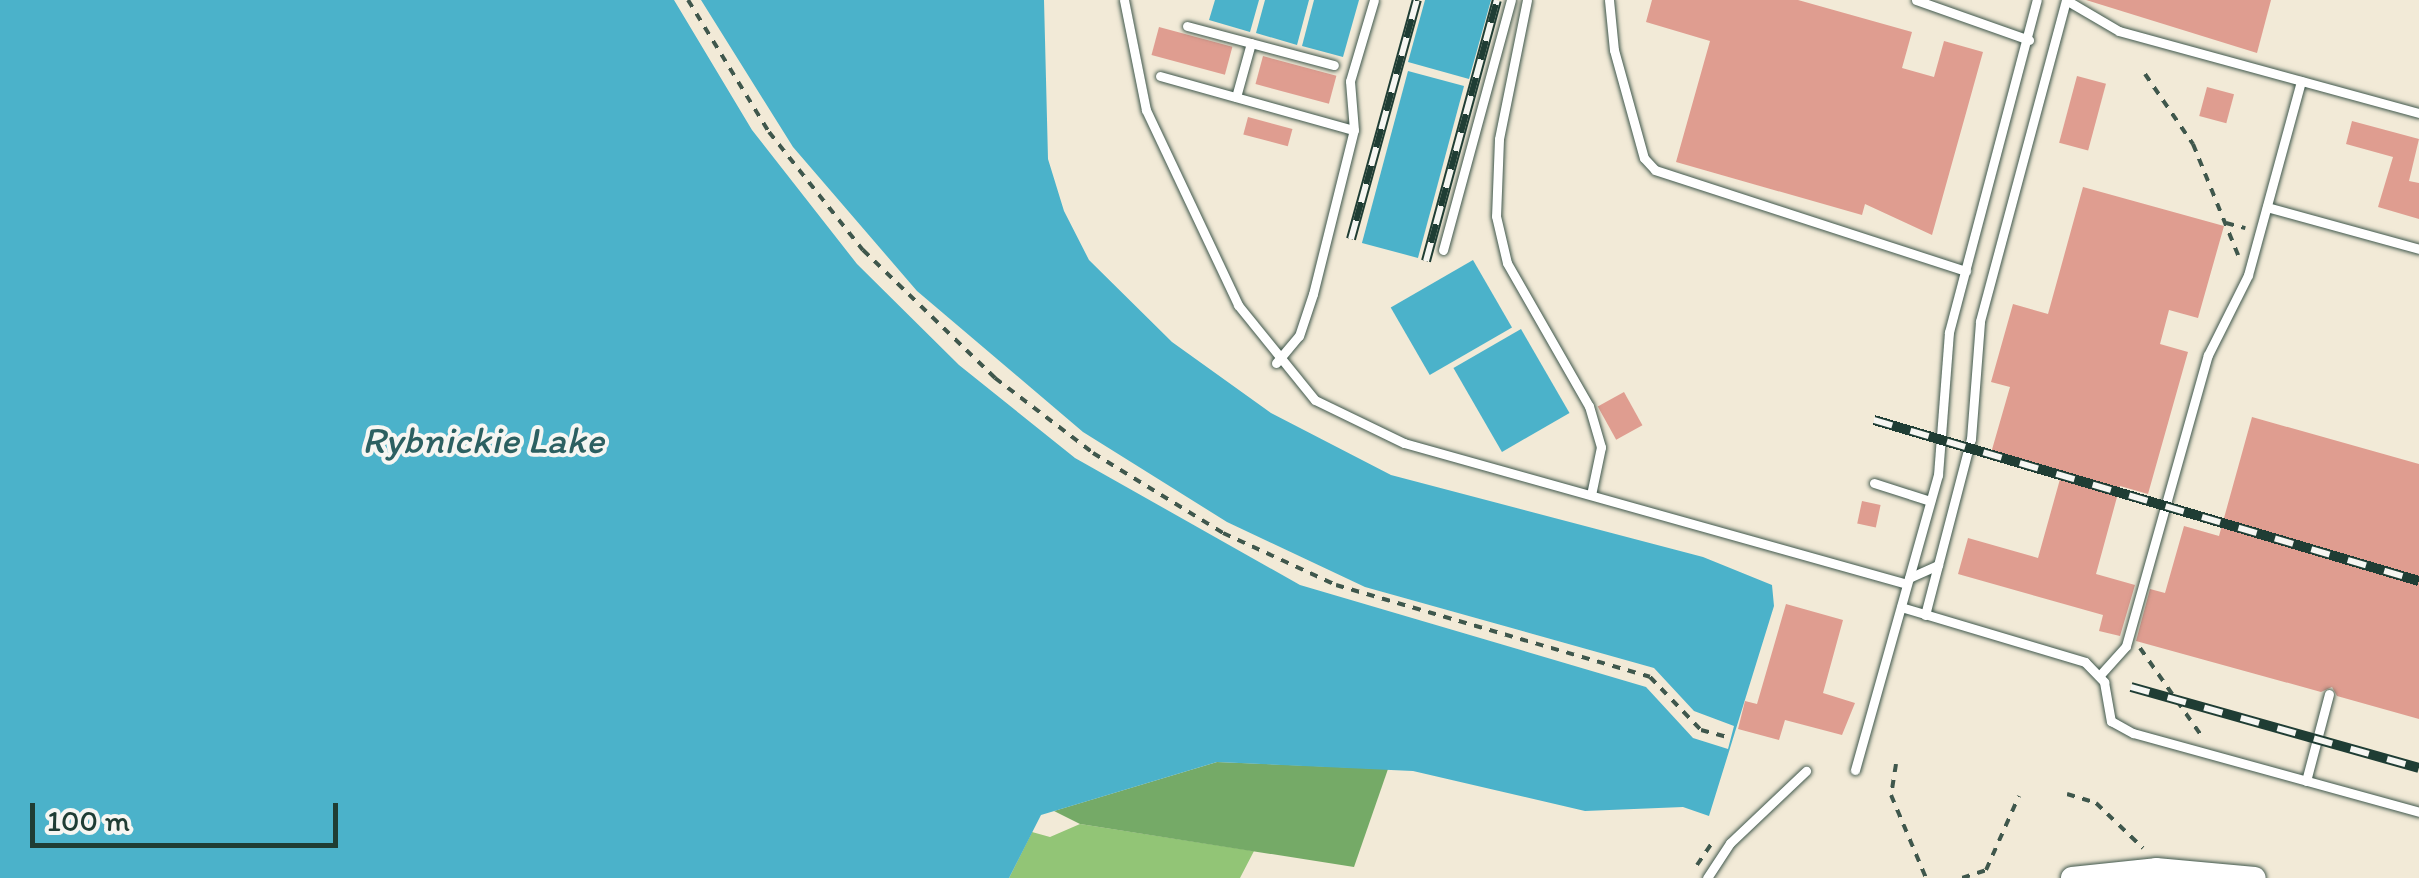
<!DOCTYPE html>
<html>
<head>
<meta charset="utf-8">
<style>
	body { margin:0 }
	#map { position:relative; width:2419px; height:878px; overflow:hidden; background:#f2ead7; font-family:Itim,sans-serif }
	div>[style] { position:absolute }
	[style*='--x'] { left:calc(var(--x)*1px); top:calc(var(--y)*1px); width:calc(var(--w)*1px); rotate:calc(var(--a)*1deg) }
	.green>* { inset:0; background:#92c576 }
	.forest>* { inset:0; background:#75aa67 }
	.water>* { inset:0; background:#4bb2ca; transform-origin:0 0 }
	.pier>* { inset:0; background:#f2ead7 }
	.building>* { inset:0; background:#df9d90; transform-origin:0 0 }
	.path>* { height:4px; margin-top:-2px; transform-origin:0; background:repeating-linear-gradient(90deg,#3f574c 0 8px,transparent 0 16px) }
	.roads { filter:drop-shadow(0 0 2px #3f574c) drop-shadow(0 0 2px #3f574c) }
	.service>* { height:9px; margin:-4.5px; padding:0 4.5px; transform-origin:4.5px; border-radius:4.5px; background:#fff }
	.tertiary>* { height:22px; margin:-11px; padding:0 11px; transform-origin:11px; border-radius:11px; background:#fff }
	.rail>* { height:10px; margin-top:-5px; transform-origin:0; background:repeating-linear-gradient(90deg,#f6f6f2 0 19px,#1f3d34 0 38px); box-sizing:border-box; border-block:2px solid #1f3d34 }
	span { translate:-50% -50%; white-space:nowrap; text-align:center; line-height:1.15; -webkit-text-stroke:8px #f6f6f2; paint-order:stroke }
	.water-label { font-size:38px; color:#2c6061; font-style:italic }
	.scale { position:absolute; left:30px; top:803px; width:308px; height:45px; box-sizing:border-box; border:5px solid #1f3d34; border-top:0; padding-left:12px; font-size:30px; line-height:35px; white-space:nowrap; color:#1f3d34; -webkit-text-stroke:8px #f6f6f2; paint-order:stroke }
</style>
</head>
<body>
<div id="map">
	<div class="green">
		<div style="clip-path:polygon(1080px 824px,1254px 851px,1240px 878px,1009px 878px,1032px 832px,1050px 837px)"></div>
	</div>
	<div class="forest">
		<div style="clip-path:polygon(1217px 762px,1388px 769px,1354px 867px,1080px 824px,1054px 811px)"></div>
	</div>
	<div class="water">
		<div style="clip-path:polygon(0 0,1044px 0,1048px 159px,1064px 211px,1089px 260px,1172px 342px,1271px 413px,1391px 475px,1703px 557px,1772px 585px,1774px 606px,1709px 816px,1683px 807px,1585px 811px,1413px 771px,1217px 762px,1041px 815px,1009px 878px,0 878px)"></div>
		<div style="clip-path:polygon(1215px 0,1259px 0,1250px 32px,1209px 20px)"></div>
		<div style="clip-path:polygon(1265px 0,1309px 0,1297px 45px,1256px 33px)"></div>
		<div style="clip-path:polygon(1314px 0,1359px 0,1343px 57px,1302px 46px)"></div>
		<div style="clip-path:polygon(1425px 0,1491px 0,1469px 79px,1408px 62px)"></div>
		<div style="left:1408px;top:71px;width:58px;height:178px;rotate:15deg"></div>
		<div style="left:1473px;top:260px;width:78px;height:95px;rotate:60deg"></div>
		<div style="left:1521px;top:329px;width:97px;height:78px;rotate:60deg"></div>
	</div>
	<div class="pier">
		<div style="clip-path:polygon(674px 0,701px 0,793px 147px,917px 291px,1083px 432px,1227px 522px,1365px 587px,1654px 668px,1694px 711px,1734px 726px,1728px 749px,1693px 738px,1646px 687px,1300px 585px,1075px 458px,959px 365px,857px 264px,752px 130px)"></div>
	</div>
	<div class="building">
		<div style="clip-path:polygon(1652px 0,1798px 0,1912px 32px,1902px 68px,1934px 77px,1944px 41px,1983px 52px,1932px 235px,1865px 204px,1862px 215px,1676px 162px,1710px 41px,1646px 22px)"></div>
		<div style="clip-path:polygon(2086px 0,2271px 0,2257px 53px)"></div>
		<div style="left:1159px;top:27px;width:76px;height:29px;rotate:15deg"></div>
		<div style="left:1263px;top:56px;width:76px;height:29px;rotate:15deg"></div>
		<div style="left:2077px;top:76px;width:30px;height:69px;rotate:15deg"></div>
		<div style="left:2207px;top:87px;width:28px;height:30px;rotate:15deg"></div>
		<div style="left:1248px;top:117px;width:46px;height:18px;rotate:15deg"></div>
		<div style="clip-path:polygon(2352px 121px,2419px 139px,2409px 181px,2419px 183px,2419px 219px,2378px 207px,2393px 157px,2346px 144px)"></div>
		<div style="clip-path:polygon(2083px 187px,2224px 226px,2198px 318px,2169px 310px,2160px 344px,2188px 352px,2148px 494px,2120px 486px,2096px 574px,2135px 585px,2120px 636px,2099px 631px,2103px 615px,1958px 574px,1968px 538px,2038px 558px,2062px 472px,1991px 453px,2010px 387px,1991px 382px,2013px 304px,2048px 314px)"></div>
		<div style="left:1624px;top:392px;width:38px;height:30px;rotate:61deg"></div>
		<div style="clip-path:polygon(2252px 417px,2419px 464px,2419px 719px,2337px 696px,2332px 687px,2321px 692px,2136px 641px,2150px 589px,2165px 593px,2184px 526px,2219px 536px)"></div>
		<div style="left:1862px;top:501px;width:19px;height:23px;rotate:12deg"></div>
		<div style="clip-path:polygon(1786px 604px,1843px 620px,1823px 693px,1855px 703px,1842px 735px,1785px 720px,1779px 740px,1738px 729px,1745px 701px,1757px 704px)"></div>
	</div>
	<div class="path">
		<div style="--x:688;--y:0;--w:155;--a:58.5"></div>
		<div style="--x:769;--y:132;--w:151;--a:51.5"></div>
		<div style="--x:863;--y:250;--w:184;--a:44.1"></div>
		<div style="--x:995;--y:378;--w:123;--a:37.4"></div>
		<div style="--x:1093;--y:453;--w:153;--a:31.6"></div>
		<div style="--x:1223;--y:533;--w:124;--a:24.7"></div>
		<div style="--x:1336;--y:585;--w:327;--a:16.3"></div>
		<div style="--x:1650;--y:677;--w:74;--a:46.1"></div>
		<div style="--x:1701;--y:730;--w:31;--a:15"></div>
		<div style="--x:2145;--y:74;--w:85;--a:55.6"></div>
		<div style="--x:2193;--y:144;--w:120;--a:67.9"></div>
		<div style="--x:2226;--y:223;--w:20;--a:15"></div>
		<div style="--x:2140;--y:648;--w:110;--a:55"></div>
		<div style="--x:1896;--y:764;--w:31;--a:99"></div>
		<div style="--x:1891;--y:795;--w:90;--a:67.1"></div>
		<div style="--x:2067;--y:794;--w:30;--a:17"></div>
		<div style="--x:2096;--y:803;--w:65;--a:43.8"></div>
		<div style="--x:1697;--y:865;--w:25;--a:-56"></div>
		<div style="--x:1962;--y:878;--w:25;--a:-18"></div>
		<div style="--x:1986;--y:870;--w:81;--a:-66"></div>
	</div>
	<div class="roads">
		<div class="service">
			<div style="--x:1124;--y:0;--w:112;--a:78.7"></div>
			<div style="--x:1146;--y:110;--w:216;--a:64.7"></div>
			<div style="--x:1238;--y:305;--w:122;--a:51"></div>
			<div style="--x:1315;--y:400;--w:99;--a:25.8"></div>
			<div style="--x:1404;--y:443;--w:522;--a:15.66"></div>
			<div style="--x:1527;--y:0;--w:142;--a:101.4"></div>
			<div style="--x:1499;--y:139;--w:77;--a:92.2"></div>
			<div style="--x:1496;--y:216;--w:48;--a:76.8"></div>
			<div style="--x:1507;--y:263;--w:165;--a:60.2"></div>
			<div style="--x:1589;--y:406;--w:43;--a:73.7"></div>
			<div style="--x:1601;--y:447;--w:49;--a:101.8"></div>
			<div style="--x:1609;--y:0;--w:50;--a:84.3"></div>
			<div style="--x:1614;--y:50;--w:112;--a:74.5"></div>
			<div style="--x:1644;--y:158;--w:16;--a:47"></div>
			<div style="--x:1655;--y:170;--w:327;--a:18"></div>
			<div style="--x:1916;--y:0;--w:120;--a:19.5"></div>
			<div style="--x:2066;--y:0;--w:61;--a:30.3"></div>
			<div style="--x:2119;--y:31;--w:311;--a:15.3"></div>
			<div style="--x:1187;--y:26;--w:152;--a:14.9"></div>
			<div style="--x:1160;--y:76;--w:201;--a:15.6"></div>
			<div style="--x:1236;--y:97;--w:56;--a:-74.5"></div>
			<div style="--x:2267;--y:207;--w:158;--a:15.4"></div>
			<div style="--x:1443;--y:250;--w:259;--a:-74.8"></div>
			<div style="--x:1276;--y:363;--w:35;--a:-50"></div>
			<div style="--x:1299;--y:336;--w:44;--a:-71.6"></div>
			<div style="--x:1313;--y:294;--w:169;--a:-76"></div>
			<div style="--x:1354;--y:130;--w:49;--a:-94.7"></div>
			<div style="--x:1350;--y:81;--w:84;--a:-73.5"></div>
			<div style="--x:1874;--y:483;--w:59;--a:17.8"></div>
			<div style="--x:1909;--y:578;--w:32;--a:-24"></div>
			<div style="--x:1901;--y:607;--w:192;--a:16.6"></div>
			<div style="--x:2085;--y:662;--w:28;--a:46"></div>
			<div style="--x:2104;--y:682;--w:40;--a:80"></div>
			<div style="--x:2111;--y:721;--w:25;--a:29"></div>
			<div style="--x:2133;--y:733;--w:297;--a:15.4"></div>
			<div style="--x:1925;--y:615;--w:182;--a:-75.4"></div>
			<div style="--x:1971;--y:439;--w:118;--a:-85.6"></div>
			<div style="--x:1980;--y:321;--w:332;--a:-75"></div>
			<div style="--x:2100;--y:675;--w:39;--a:-48"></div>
			<div style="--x:2126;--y:646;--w:302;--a:-74.3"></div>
			<div style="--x:2208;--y:355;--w:89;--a:-63.4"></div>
			<div style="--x:2248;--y:275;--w:201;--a:-74.7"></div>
			<div style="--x:1855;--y:770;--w:306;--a:-74.3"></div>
			<div style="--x:1938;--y:475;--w:143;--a:-85.6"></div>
			<div style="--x:1949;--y:332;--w:343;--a:-75.2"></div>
			<div style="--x:2306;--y:781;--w:90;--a:-75.2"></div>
			<div style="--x:1707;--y:878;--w:42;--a:-56.7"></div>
			<div style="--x:1730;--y:843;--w:105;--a:-43.5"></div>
		</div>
		<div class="tertiary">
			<div style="--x:2072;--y:878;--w:84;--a:-6.1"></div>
			<div style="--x:2156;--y:869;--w:99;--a:5.2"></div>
		</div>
	</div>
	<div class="rail">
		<div style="--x:1351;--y:239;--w:248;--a:-74.6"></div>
		<div style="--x:1426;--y:261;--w:270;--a:-74.8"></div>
		<div style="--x:1874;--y:420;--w:568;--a:16.46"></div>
		<div style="--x:2131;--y:687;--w:299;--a:15.7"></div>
	</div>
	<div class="water-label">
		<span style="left:483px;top:441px">Rybnickie Lake</span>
	</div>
	<div class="scale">100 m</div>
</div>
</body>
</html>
